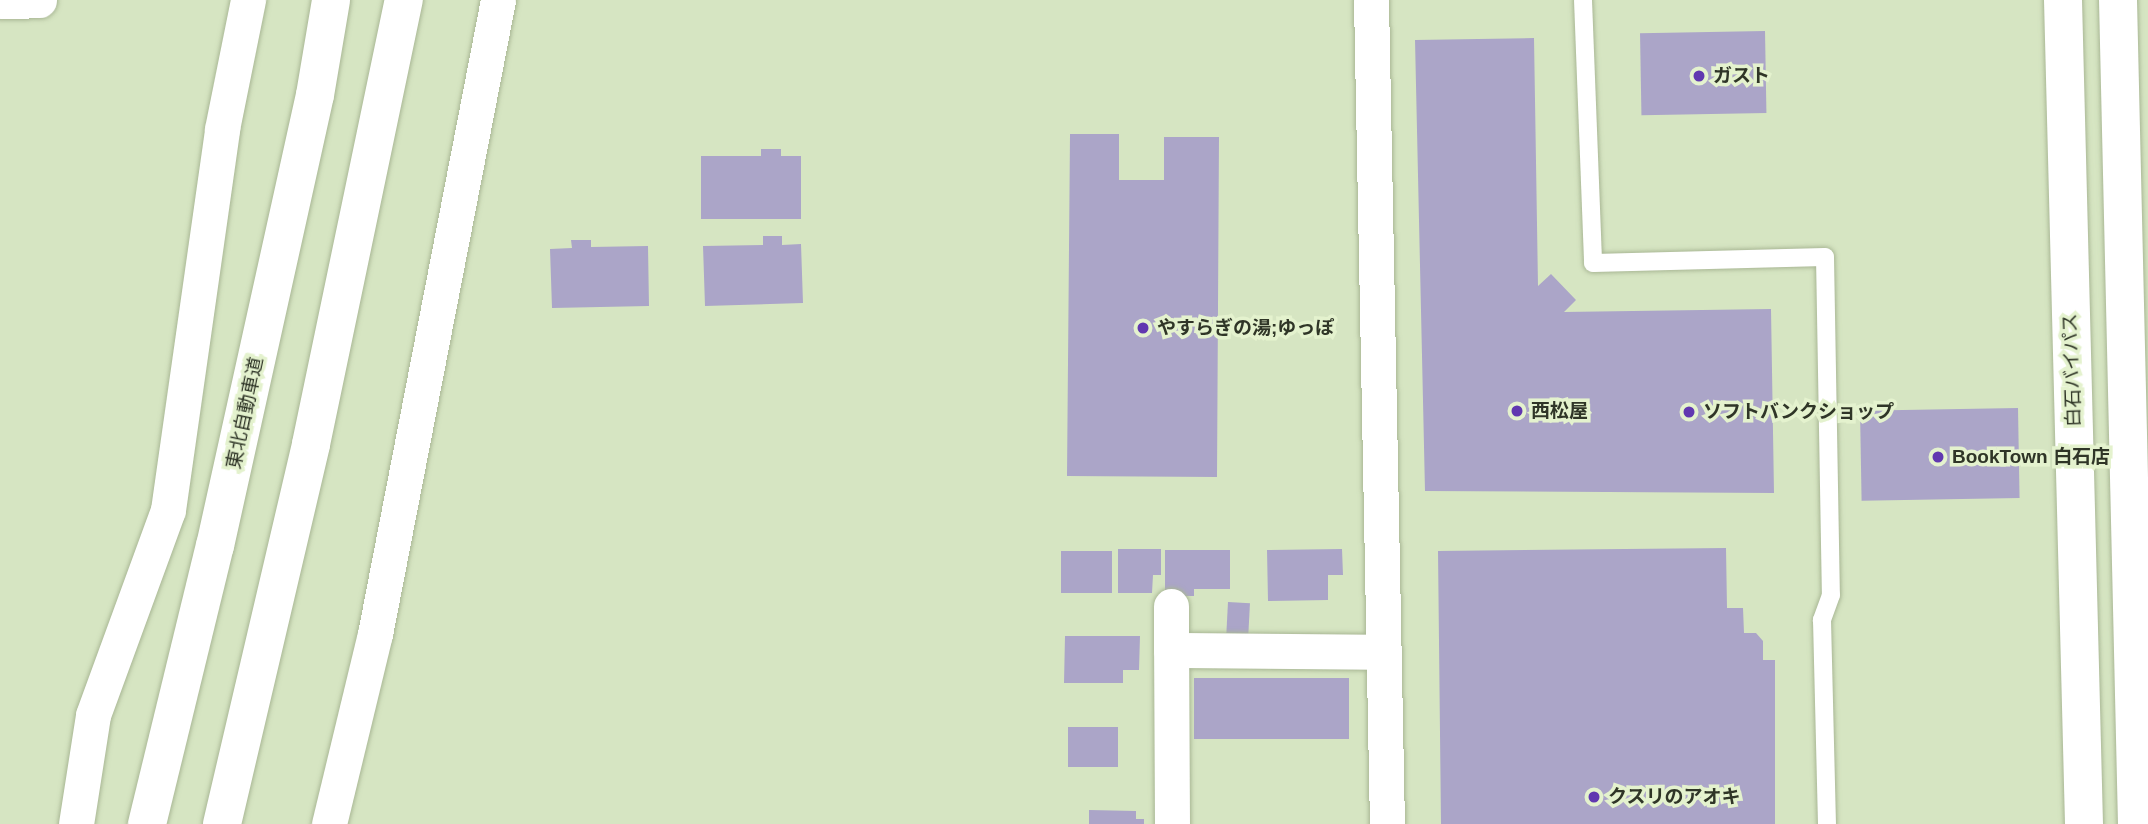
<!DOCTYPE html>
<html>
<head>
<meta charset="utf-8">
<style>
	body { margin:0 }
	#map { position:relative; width:2148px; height:824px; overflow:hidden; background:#d6e5c2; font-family:Helvetica,"Noto Sans JP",sans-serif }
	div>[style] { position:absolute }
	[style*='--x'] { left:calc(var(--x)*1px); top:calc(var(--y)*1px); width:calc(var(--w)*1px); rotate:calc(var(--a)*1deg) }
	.building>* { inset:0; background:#aba5c8; transform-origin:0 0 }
	.roads { filter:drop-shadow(0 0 2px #a9b795) drop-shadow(0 0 2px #a9b795) }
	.lane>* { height:18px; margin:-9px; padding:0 9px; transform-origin:9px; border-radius:9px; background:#fff }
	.street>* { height:35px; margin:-17.5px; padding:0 17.5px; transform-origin:17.5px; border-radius:17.5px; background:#fff }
	.highway>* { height:38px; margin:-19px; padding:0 19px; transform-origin:19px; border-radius:19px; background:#fff }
	.dots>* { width:19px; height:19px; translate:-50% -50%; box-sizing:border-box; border:4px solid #e4f2ce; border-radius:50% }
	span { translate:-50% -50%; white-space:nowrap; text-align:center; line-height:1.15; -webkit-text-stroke:7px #e4f2ce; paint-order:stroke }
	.poi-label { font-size:19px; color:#2f3527; font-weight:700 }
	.left { translate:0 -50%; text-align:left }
	.street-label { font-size:19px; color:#2f3527 }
</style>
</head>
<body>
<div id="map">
	<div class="building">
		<div style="left:1765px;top:31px;width:82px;height:125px;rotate:89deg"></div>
		<div style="clip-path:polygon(1534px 38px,1538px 286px,1551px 274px,1576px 300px,1564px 312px,1771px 309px,1774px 493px,1425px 491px,1415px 40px)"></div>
		<div style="clip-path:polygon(1070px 134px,1119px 134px,1119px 180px,1164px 180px,1164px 137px,1219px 137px,1217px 477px,1067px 476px)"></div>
		<div style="clip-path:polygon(761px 149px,781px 149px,781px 156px,801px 156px,801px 219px,701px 219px,701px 156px,761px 156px)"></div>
		<div style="clip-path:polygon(763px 236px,782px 236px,782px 245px,801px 244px,803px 303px,705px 306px,703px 246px,763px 245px)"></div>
		<div style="clip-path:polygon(571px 240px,591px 240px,591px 247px,648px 246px,649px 306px,552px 308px,550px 249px,572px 248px)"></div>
		<div style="left:2018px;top:408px;width:90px;height:158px;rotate:89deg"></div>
		<div style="clip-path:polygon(1726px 548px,1727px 608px,1743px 608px,1744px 633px,1756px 633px,1763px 641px,1763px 660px,1775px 660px,1775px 824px,1441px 824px,1438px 551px)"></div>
		<div style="clip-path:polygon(1118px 549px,1161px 549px,1161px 575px,1153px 575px,1152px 593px,1118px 593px)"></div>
		<div style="clip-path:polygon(1342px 549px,1343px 575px,1328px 575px,1328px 600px,1268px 601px,1267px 550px)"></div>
		<div style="clip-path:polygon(1165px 550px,1230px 550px,1230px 589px,1194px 589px,1194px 596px,1165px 596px)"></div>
		<div style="left:1061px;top:551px;width:51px;height:42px"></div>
		<div style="left:1228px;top:602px;width:22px;height:31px;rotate:3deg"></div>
		<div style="clip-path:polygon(1065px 636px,1140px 636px,1139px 670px,1123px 670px,1123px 683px,1064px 683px)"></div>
		<div style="left:1194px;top:678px;width:155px;height:61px"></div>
		<div style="left:1068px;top:727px;width:50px;height:40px"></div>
		<div style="clip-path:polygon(1089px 810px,1136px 811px,1136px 819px,1144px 819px,1144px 824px,1089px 824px)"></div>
	</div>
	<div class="roads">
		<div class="lane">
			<div style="--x:1583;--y:0;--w:263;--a:87.8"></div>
			<div style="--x:1593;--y:263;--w:232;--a:-1.5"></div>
			<div style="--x:1825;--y:257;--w:338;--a:89"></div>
			<div style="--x:1831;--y:595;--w:27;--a:110"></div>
			<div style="--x:1822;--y:620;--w:204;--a:88.6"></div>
		</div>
		<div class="street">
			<div style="--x:1371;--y:0;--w:824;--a:88.89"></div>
			<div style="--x:0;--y:1;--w:39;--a:-1"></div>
			<div style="--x:1171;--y:606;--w:44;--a:90"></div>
			<div style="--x:76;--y:824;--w:110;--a:-81.1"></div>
			<div style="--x:93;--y:715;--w:218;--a:-69.9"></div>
			<div style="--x:168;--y:510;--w:385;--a:-81.9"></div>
			<div style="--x:222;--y:129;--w:132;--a:-78.6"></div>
			<div style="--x:329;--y:824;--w:195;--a:-76.4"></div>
			<div style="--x:375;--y:634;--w:646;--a:-79.02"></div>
			<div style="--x:1172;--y:824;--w:174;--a:-90.3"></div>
			<div style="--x:1171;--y:650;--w:213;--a:0.5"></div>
		</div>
		<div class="highway">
			<div style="--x:2063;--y:0;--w:824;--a:88.54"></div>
			<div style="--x:2118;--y:0;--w:824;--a:88.68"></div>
			<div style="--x:147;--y:824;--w:286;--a:-76.3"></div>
			<div style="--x:215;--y:546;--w:462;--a:-77.5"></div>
			<div style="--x:315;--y:95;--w:96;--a:-80.4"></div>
			<div style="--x:222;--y:824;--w:390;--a:-76.8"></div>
			<div style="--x:311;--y:444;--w:454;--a:-78.2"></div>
		</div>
	</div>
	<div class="dots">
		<div style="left:1699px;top:76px;background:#6138b0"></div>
		<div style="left:1143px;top:328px;background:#6138b0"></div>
		<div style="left:1517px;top:411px;background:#6138b0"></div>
		<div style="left:1689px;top:412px;background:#6138b0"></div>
		<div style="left:1938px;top:457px;background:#6138b0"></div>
		<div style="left:1594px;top:797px;background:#6138b0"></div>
	</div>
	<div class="poi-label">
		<span class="left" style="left:1713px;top:76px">ガスト</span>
		<span class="left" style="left:1157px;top:328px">やすらぎの湯;ゆっぽ</span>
		<span class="left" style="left:1531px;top:411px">西松屋</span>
		<span class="left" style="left:1703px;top:412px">ソフトバンクショップ</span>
		<span class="left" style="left:1952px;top:457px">BookTown 白石店</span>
		<span class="left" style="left:1608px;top:797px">クスリのアオキ</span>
	</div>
	<div class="street-label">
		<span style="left:2072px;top:370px;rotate:-92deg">白石バイパス</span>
		<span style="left:245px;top:413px;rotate:-78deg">東北自動車道</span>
	</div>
</div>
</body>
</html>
